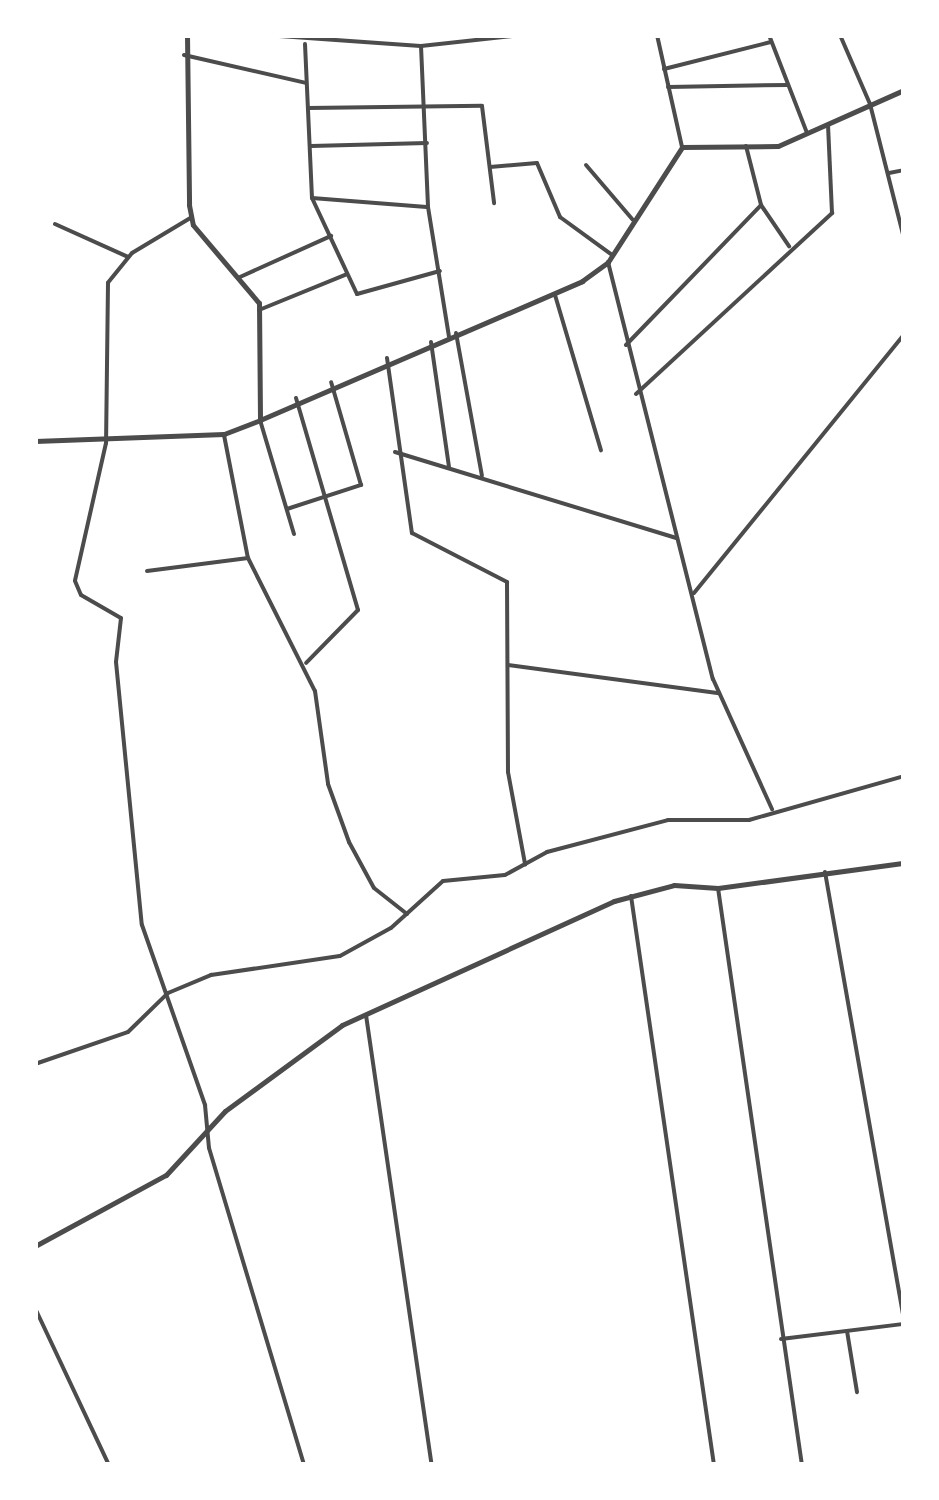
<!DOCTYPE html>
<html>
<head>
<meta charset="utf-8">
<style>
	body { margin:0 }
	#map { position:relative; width:939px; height:1500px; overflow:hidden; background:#fff; font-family:Arial,sans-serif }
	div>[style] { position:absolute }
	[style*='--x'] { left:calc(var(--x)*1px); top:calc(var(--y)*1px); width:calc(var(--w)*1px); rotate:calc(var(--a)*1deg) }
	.minor>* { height:4px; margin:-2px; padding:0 2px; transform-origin:2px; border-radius:2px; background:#4c4c4c }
	.tertiary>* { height:5px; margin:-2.5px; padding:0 2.5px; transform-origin:2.5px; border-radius:2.5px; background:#4c4c4c }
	span { translate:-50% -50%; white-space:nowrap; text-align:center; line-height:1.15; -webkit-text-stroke:8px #fff; paint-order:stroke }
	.frame { position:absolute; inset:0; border:38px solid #fff; pointer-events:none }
</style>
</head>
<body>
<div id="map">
	<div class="minor">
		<div style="--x:265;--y:35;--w:156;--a:4"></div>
		<div style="--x:421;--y:46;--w:161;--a:87.5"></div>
		<div style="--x:428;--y:207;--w:131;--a:80.8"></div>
		<div style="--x:657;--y:35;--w:115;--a:77.4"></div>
		<div style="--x:769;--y:35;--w:105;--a:68.8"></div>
		<div style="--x:840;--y:35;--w:75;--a:66.5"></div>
		<div style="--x:870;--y:104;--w:138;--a:75.8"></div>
		<div style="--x:305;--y:44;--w:154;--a:87.4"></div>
		<div style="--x:312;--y:198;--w:115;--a:4.5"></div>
		<div style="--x:421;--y:46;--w:101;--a:-6.3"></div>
		<div style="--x:184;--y:55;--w:125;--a:12.9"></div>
		<div style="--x:664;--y:69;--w:110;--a:-14.2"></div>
		<div style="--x:668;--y:87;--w:120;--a:-1"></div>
		<div style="--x:308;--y:108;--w:174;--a:-0.7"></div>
		<div style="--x:482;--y:106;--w:98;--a:82.9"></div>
		<div style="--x:311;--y:146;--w:116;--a:-1.5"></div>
		<div style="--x:746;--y:146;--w:61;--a:75.7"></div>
		<div style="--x:761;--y:205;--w:50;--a:55.7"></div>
		<div style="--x:586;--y:165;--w:72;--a:49.5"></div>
		<div style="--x:490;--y:167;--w:47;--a:-4.9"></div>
		<div style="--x:537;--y:163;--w:59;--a:66.9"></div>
		<div style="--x:560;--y:217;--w:63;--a:36"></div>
		<div style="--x:889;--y:173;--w:15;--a:-11"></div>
		<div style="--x:312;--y:198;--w:106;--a:64.9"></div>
		<div style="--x:357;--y:294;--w:86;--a:-15.5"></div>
		<div style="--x:192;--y:217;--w:70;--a:149"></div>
		<div style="--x:132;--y:253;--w:38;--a:129"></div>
		<div style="--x:108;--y:283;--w:160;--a:90.7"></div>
		<div style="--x:106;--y:443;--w:141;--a:102.7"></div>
		<div style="--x:75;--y:581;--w:15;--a:67"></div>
		<div style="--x:81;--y:595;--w:46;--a:29.9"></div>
		<div style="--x:121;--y:618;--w:44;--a:96.5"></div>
		<div style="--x:116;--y:662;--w:264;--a:84.4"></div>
		<div style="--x:142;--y:925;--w:191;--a:70.7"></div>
		<div style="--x:205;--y:1105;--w:43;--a:84.7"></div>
		<div style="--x:209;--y:1148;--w:331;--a:73.3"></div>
		<div style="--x:55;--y:224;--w:80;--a:24.3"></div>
		<div style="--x:608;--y:262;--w:430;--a:75.9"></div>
		<div style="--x:713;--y:679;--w:143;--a:65.6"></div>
		<div style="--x:240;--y:277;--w:100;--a:-24.3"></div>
		<div style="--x:555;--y:295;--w:162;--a:73.5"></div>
		<div style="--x:259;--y:310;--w:95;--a:-22.2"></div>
		<div style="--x:456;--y:333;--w:145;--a:79.7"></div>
		<div style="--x:431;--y:342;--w:126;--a:81.8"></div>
		<div style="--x:626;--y:345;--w:194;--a:-46"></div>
		<div style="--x:387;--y:358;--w:177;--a:81.9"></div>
		<div style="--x:412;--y:533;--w:107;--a:27.3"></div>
		<div style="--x:507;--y:582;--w:190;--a:89.7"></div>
		<div style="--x:508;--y:772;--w:94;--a:79.5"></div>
		<div style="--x:636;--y:394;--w:267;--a:-42.7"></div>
		<div style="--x:832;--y:213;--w:87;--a:-92.6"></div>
		<div style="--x:296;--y:398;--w:221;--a:73.7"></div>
		<div style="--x:358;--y:610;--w:74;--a:134.5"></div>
		<div style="--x:260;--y:420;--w:119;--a:73.4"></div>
		<div style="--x:224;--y:435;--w:125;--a:79"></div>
		<div style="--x:248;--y:558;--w:149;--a:63.3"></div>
		<div style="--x:315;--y:691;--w:94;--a:82"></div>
		<div style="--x:328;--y:784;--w:62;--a:70.1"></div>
		<div style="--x:349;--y:842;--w:52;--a:61.5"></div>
		<div style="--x:374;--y:888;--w:42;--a:38.2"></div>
		<div style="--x:395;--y:452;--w:295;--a:17"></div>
		<div style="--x:287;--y:509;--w:78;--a:-18"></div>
		<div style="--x:361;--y:485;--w:107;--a:-106.2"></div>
		<div style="--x:147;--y:571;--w:102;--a:-7.3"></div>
		<div style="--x:694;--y:593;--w:333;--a:-50.9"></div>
		<div style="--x:508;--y:665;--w:213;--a:7.6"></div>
		<div style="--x:825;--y:872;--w:455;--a:80"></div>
		<div style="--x:718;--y:888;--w:583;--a:81.72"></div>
		<div style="--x:631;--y:896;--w:575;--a:81.7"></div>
		<div style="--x:366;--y:1015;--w:455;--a:81.7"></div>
		<div style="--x:35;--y:1064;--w:98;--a:-19"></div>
		<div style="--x:128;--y:1032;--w:56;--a:-44.3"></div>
		<div style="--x:168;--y:993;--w:47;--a:-22.7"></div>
		<div style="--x:211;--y:975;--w:130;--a:-8.4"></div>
		<div style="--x:340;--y:956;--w:58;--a:-28.8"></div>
		<div style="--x:391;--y:928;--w:70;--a:-42.1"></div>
		<div style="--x:443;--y:881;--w:62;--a:-5.5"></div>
		<div style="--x:505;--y:875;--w:48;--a:-28.7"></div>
		<div style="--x:547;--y:852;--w:125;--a:-14.8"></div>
		<div style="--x:668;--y:820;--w:81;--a:0"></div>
		<div style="--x:749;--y:820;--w:161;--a:-15.8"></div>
		<div style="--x:35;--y:1308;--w:174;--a:64.8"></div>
		<div style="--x:847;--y:1331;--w:62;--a:80.7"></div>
		<div style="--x:781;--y:1339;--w:124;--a:-7"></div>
	</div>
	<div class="tertiary">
		<div style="--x:187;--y:35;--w:170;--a:89.3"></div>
		<div style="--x:189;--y:205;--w:20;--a:79"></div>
		<div style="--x:193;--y:225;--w:102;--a:49.8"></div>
		<div style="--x:259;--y:303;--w:117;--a:89.5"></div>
		<div style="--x:35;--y:441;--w:189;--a:-2.1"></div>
		<div style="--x:224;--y:434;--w:39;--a:-21"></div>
		<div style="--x:260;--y:420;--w:351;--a:-23.3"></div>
		<div style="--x:582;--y:281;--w:32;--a:-36"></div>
		<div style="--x:608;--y:262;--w:137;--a:-57.2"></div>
		<div style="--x:682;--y:147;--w:96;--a:-0.6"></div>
		<div style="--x:778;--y:146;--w:138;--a:-24"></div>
		<div style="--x:35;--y:1246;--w:149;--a:-28.5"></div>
		<div style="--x:166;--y:1175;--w:87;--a:-47.3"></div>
		<div style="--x:225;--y:1111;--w:145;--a:-36.3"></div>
		<div style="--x:342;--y:1025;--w:299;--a:-24.5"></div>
		<div style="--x:614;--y:901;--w:62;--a:-14.9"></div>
		<div style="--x:674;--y:885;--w:44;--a:3.9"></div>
		<div style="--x:718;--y:888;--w:188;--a:-7.7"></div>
	</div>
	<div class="frame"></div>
</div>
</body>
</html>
